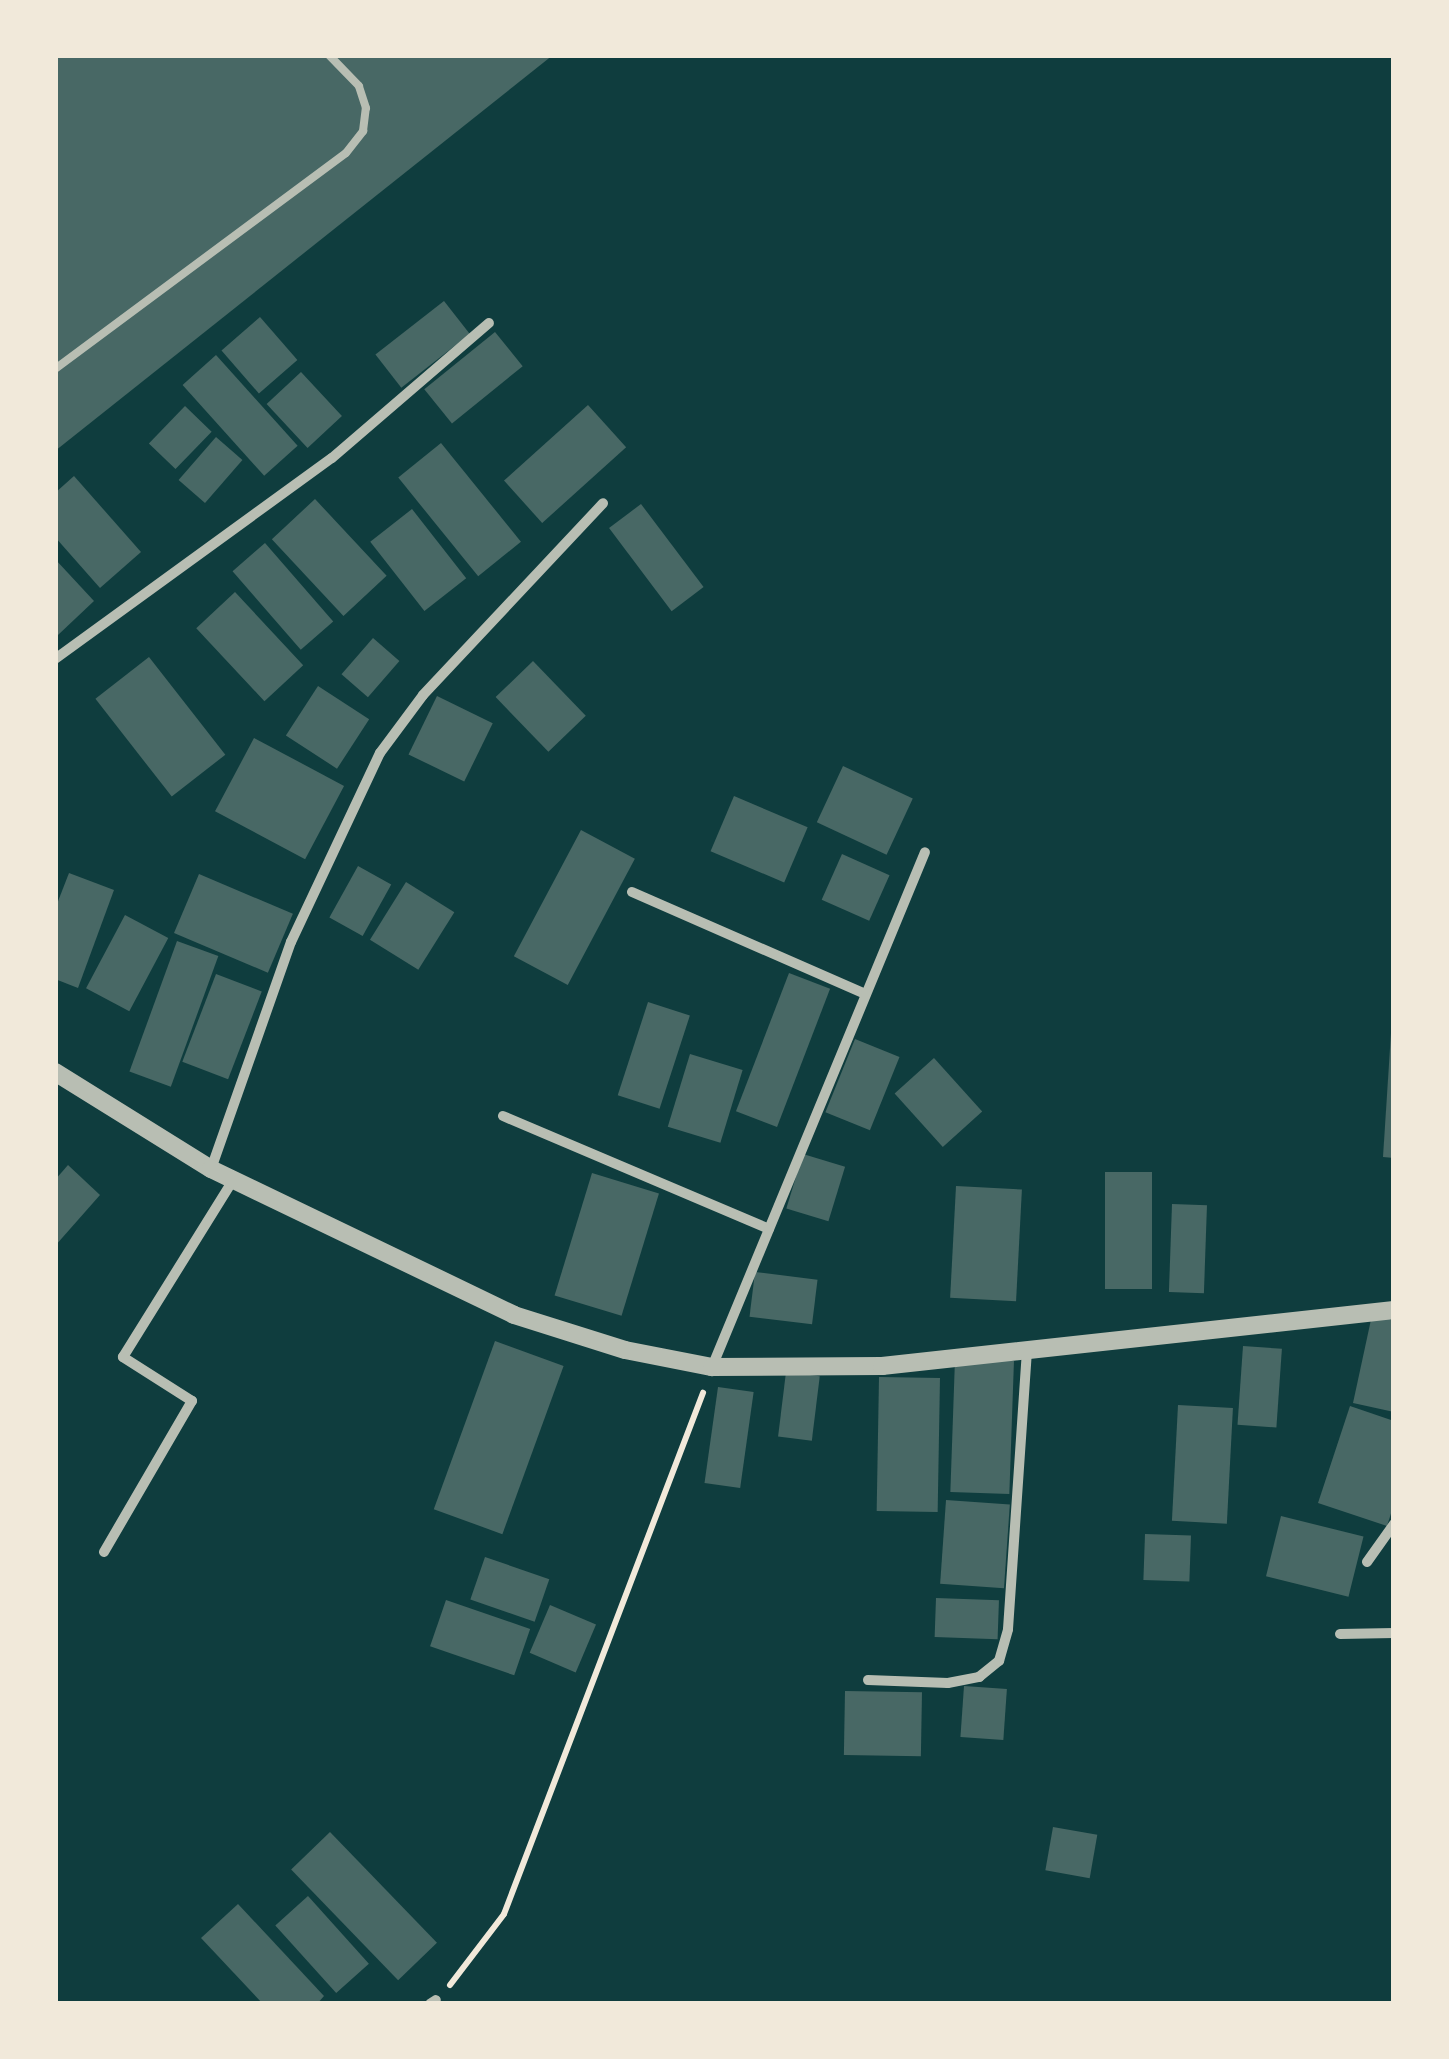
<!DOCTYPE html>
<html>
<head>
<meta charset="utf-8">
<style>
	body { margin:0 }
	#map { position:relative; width:1449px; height:2059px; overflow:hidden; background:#0f3d3e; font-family:Quicksand,sans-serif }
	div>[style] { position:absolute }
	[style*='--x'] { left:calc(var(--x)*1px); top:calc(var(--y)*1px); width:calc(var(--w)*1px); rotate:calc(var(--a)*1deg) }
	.building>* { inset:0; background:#486865; transform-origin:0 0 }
	.path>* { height:6px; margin:-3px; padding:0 3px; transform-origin:3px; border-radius:3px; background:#f1e9da }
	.service>* { height:8px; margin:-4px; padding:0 4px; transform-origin:4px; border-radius:4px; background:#b8beb3 }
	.minor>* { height:10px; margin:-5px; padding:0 5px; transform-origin:5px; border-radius:5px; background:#b8beb3 }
	.tertiary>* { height:18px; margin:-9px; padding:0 9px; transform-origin:9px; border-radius:9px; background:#b8beb3 }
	span { translate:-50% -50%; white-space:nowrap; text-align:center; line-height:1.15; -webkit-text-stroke:8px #f1e9da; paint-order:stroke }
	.frame { position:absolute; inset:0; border:58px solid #f1e9da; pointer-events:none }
</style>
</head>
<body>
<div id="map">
	<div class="building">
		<div style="clip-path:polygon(55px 55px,553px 55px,55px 451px)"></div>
		<div style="left:444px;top:301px;width:42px;height:87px;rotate:52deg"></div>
		<div style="left:260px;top:317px;width:57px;height:51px;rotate:49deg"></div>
		<div style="left:495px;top:332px;width:44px;height:91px;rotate:51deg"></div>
		<div style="left:216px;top:355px;width:122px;height:45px;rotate:48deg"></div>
		<div style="left:301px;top:372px;width:60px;height:47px;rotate:47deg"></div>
		<div style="left:588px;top:405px;width:57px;height:113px;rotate:48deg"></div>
		<div style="left:185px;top:406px;width:37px;height:52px;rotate:44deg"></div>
		<div style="left:216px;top:437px;width:35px;height:57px;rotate:41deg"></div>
		<div style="left:441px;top:443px;width:127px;height:55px;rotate:51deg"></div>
		<div style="clip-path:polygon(74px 476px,141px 552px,100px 588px,55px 537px,55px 493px)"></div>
		<div style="left:315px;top:499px;width:105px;height:59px;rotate:47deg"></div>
		<div style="left:641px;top:504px;width:104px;height:40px;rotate:53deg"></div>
		<div style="left:412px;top:509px;width:88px;height:53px;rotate:52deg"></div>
		<div style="left:265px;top:543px;width:104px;height:43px;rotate:49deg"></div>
		<div style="clip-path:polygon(55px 559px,94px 601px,58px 635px,55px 632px)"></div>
		<div style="left:235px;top:592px;width:100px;height:53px;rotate:47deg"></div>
		<div style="left:373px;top:638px;width:35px;height:48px;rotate:41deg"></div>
		<div style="left:149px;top:657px;width:124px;height:68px;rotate:52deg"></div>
		<div style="left:533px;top:661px;width:76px;height:52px;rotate:46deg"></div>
		<div style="left:318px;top:686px;width:61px;height:59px;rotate:33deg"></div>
		<div style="left:437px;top:696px;width:62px;height:65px;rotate:26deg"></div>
		<div style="left:254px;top:738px;width:102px;height:83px;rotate:28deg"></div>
		<div style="left:843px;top:766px;width:77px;height:62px;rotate:25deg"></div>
		<div style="left:734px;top:796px;width:80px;height:60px;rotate:23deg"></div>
		<div style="left:581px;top:830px;width:61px;height:143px;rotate:28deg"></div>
		<div style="left:842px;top:854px;width:52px;height:50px;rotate:24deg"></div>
		<div style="left:358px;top:866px;width:38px;height:59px;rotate:29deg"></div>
		<div style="clip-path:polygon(69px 873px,114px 890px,78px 988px,55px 979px,55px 909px)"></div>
		<div style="left:199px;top:874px;width:102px;height:64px;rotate:23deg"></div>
		<div style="left:406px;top:882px;width:57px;height:68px;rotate:32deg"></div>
		<div style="left:125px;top:915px;width:49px;height:83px;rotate:28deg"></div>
		<div style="left:177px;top:941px;width:44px;height:139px;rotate:20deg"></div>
		<div style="left:789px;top:973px;width:44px;height:148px;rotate:21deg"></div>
		<div style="left:216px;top:974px;width:49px;height:94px;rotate:21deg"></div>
		<div style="left:648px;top:1002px;width:44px;height:98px;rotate:18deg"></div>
		<div style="clip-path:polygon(1391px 1033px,1394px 1033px,1394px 1158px,1383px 1157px)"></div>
		<div style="left:855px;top:1039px;width:48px;height:79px;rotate:22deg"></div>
		<div style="left:690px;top:1054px;width:55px;height:76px;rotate:17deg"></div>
		<div style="left:934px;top:1058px;width:72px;height:53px;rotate:48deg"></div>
		<div style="left:803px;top:1154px;width:44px;height:57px;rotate:17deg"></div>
		<div style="clip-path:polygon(68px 1165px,100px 1195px,55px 1246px,55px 1180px)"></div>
		<div style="left:1105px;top:1172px;width:47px;height:117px"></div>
		<div style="left:592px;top:1173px;width:70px;height:128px;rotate:17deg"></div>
		<div style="left:956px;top:1186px;width:66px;height:112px;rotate:3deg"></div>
		<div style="left:1172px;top:1204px;width:35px;height:88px;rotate:2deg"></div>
		<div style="left:755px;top:1272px;width:63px;height:45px;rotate:7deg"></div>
		<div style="clip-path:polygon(1372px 1315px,1394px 1320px,1394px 1412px,1353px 1403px)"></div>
		<div style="left:495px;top:1341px;width:73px;height:179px;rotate:20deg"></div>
		<div style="left:1243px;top:1346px;width:39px;height:79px;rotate:4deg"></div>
		<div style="left:955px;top:1359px;width:59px;height:133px;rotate:2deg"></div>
		<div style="left:786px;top:1372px;width:34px;height:65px;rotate:7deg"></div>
		<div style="left:879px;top:1377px;width:61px;height:134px;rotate:1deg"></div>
		<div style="left:718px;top:1387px;width:36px;height:97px;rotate:8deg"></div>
		<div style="left:1178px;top:1405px;width:55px;height:116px;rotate:3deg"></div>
		<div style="clip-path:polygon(1350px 1406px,1394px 1421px,1394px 1504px,1387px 1526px,1318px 1503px)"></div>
		<div style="left:946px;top:1500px;width:64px;height:84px;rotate:4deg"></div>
		<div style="left:1281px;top:1516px;width:85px;height:62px;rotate:14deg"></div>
		<div style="left:1145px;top:1534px;width:46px;height:46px;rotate:2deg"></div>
		<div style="left:485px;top:1557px;width:68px;height:45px;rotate:19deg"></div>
		<div style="left:936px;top:1598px;width:63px;height:39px;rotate:2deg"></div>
		<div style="left:446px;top:1600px;width:89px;height:49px;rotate:19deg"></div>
		<div style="left:550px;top:1605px;width:50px;height:52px;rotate:23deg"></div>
		<div style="left:964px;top:1686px;width:43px;height:51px;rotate:4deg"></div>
		<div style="left:845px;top:1691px;width:77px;height:64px;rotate:1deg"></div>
		<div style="left:1053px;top:1827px;width:45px;height:44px;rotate:10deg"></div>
		<div style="left:330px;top:1832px;width:154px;height:54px;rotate:46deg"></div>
		<div style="left:308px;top:1896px;width:91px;height:44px;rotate:48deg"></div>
		<div style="clip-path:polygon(238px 1904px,324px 1996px,317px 2004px,263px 2004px,201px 1938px)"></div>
	</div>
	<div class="path">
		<div style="--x:450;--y:1985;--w:89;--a:-52.7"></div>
		<div style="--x:504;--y:1914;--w:558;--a:-69.1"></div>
	</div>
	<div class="service">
		<div style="--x:55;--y:369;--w:362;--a:-36.6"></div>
		<div style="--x:346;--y:153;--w:28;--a:-52"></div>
		<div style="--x:363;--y:131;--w:23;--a:-83"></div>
		<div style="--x:366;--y:108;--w:23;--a:-108"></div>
		<div style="--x:359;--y:86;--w:43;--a:-134.1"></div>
	</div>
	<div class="minor">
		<div style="--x:55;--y:659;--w:342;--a:-36"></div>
		<div style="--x:332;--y:458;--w:207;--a:-40.7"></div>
		<div style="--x:632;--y:892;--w:255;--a:23.6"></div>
		<div style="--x:503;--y:1116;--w:289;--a:23"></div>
		<div style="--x:211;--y:1169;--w:241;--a:-70.6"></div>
		<div style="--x:291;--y:942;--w:209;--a:-64.8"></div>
		<div style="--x:380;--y:753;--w:72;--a:-53.4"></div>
		<div style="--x:423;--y:695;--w:263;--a:-46.8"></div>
		<div style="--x:712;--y:1367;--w:557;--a:-67.53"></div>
		<div style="--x:104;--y:1552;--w:175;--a:-59.8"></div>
		<div style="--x:192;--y:1401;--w:82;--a:-147.5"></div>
		<div style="--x:123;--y:1357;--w:208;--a:-58.1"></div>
		<div style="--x:1367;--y:1562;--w:47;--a:-54.6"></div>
		<div style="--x:1340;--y:1634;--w:54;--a:-1.1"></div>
		<div style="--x:868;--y:1680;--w:80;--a:2.1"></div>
		<div style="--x:948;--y:1683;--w:32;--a:-11"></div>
		<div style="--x:979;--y:1677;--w:26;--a:-39"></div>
		<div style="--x:999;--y:1661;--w:33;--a:-74"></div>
		<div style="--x:1008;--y:1629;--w:281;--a:-86.1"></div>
		<div style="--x:430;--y:2004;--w:7;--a:-34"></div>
	</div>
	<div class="tertiary">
		<div style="--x:55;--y:1072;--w:184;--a:31.9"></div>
		<div style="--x:211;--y:1169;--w:336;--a:25.7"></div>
		<div style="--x:514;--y:1315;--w:116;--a:17.5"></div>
		<div style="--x:625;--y:1350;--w:89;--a:11.1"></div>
		<div style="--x:712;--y:1367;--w:170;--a:-0.3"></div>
		<div style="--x:882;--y:1366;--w:515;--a:-6.24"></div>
	</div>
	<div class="frame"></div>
</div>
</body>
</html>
